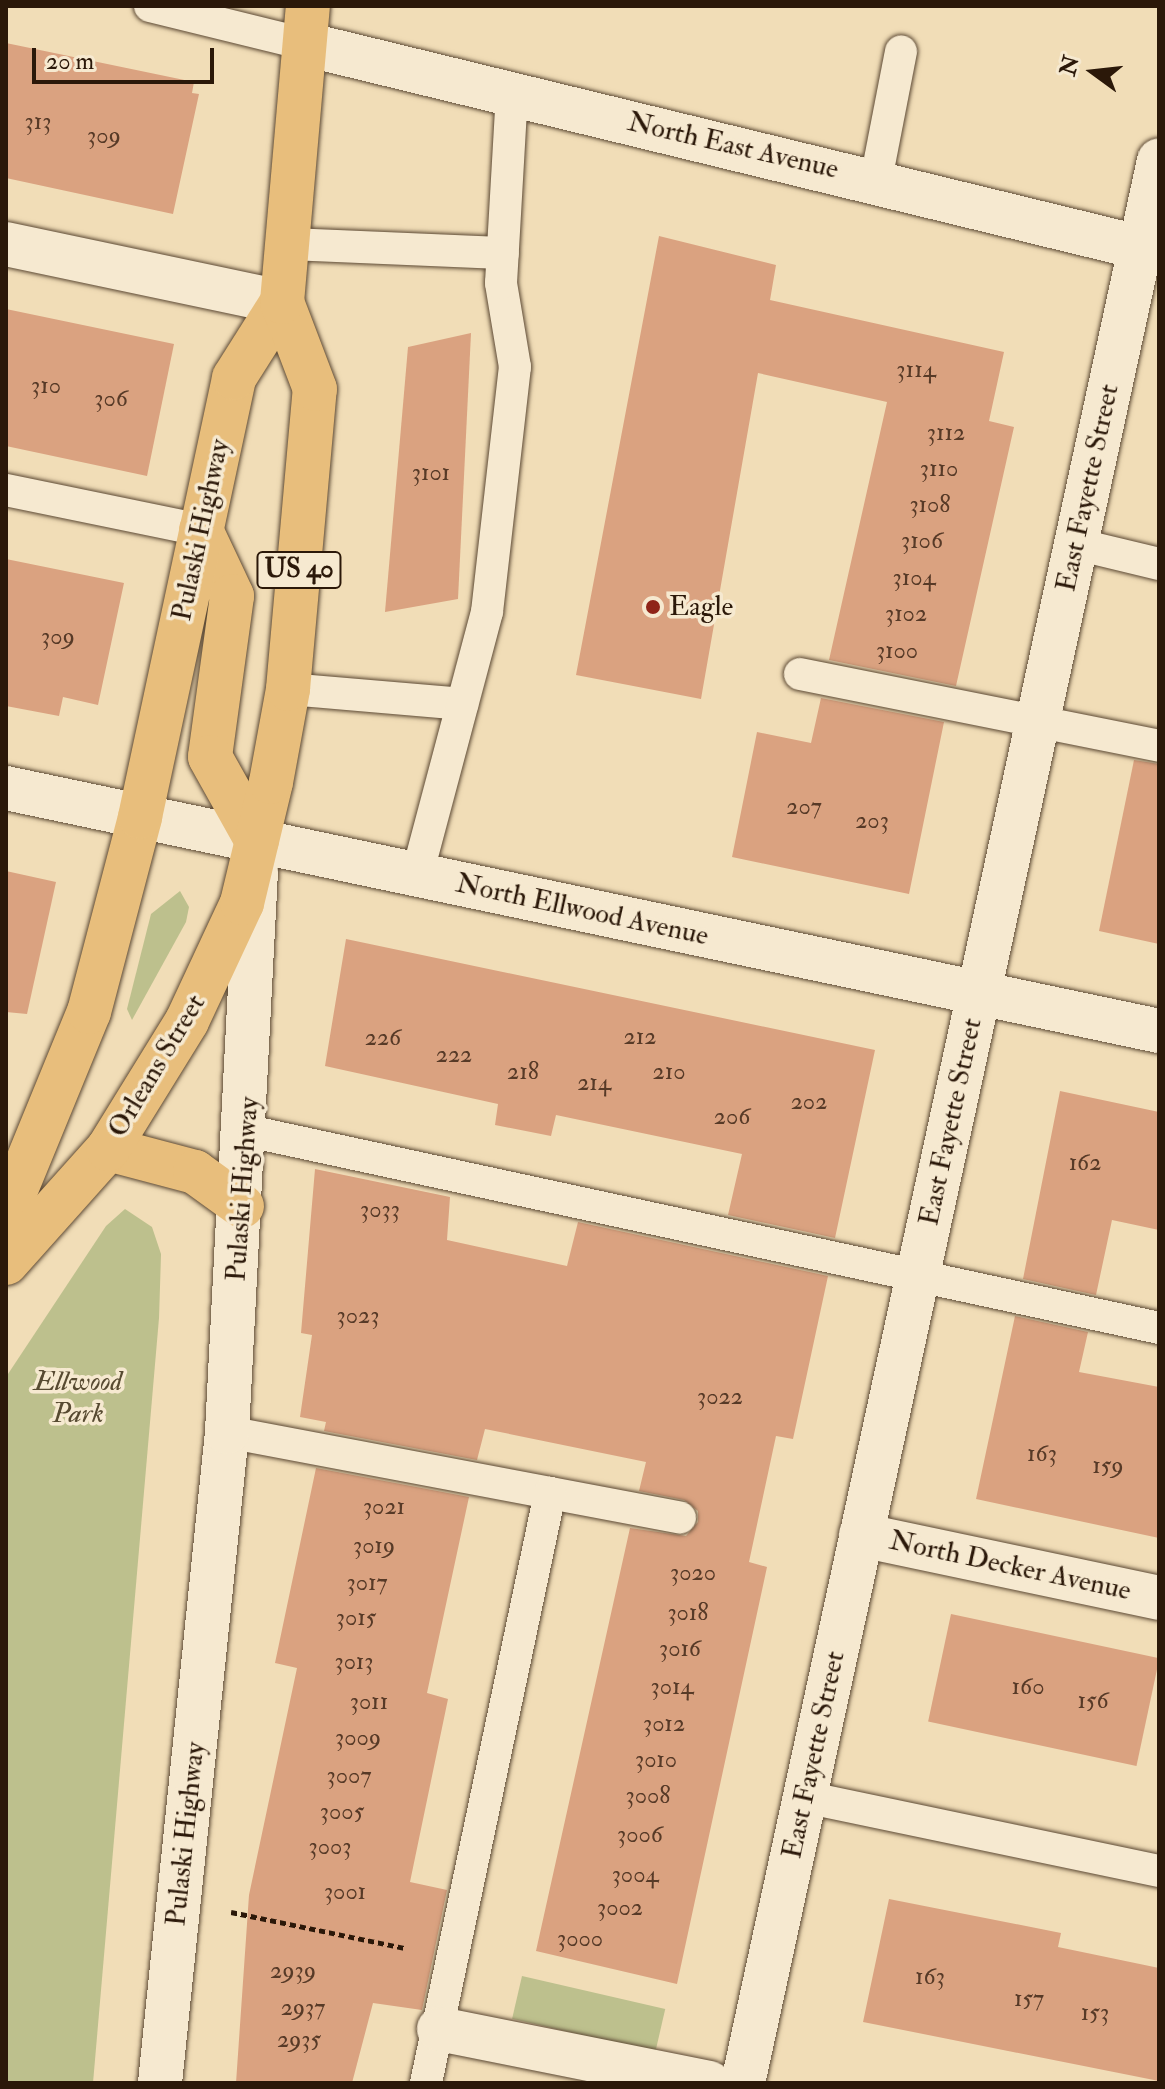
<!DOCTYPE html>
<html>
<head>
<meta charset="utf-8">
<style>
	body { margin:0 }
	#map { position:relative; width:1165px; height:2089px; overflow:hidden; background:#f1ddb7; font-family:"IM FELL Double Pica",serif }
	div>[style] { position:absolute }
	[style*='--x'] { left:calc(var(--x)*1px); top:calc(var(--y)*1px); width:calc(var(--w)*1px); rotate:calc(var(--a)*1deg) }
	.green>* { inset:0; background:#bdc08d; transform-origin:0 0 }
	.building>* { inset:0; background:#daa280; transform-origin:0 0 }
	.path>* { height:5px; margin-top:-2.5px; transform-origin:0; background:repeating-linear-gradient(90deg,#2b1809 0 6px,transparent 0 10px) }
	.roads { filter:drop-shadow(0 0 2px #5c4934) drop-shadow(0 0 2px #5c4934) }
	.service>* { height:32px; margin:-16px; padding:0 16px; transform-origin:16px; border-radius:16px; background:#f6e9d0 }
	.minor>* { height:44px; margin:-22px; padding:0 22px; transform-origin:22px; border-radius:22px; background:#f6e9d0 }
	.secondary>* { height:44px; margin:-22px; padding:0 22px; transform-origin:22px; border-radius:22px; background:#f6e9d0 }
	.primary>* { height:44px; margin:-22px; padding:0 22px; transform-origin:22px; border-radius:22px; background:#e8be7c }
	.dots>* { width:22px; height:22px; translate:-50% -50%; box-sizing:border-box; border:4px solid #f6e9d0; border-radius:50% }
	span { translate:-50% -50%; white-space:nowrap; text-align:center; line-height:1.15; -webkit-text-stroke:7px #f6e9d0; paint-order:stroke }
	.number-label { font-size:24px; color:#573a27 }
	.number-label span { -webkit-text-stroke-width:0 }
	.shield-label span { padding:2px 6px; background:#f6e9d0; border:2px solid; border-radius:6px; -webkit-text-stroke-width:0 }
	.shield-label { font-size:26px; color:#2b1809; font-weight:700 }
	.street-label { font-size:28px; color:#2b1809 }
	.poi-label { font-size:28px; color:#2b1809 }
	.left { translate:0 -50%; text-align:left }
	.park-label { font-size:28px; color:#574a31; font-style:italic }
	.frame { position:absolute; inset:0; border:8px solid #2b1809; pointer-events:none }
	.north { position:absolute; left:1053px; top:32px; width:80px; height:80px; -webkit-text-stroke:6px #f6e9d0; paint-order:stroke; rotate:285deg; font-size:22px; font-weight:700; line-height:32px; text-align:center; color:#2b1809 }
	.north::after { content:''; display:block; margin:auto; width:28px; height:36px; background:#2b1809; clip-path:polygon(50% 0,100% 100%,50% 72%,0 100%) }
	.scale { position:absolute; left:32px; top:48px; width:182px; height:36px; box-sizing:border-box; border:4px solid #2b1809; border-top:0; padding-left:10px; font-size:24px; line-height:28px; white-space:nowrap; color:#2b1809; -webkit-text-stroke:6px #f6e9d0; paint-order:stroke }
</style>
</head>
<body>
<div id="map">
	<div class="green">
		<div style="clip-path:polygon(180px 891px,189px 907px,186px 922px,132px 1020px,127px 1009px,151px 914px)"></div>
		<div style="clip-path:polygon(125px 1209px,152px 1227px,161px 1254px,159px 1318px,93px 2083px,6px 2083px,6px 1377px,106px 1226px)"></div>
		<div style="left:522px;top:1976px;width:147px;height:44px;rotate:13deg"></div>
	</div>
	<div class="building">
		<div style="clip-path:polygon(6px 43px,194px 82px,192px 93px,199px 94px,173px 214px,6px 178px)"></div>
		<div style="clip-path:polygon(659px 236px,776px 265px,770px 300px,1004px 352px,989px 421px,1014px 427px,956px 686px,829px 660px,887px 402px,758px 373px,701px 699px,576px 675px)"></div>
		<div style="clip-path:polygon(6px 309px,174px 344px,147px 476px,6px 446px)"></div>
		<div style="clip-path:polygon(471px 333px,458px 599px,385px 612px,408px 347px)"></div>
		<div style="clip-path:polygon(6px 559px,124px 583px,98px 705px,63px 697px,59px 716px,6px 706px)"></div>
		<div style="clip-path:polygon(821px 698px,944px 722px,909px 894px,732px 857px,757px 732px,811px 743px)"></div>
		<div style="clip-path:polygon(1134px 760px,1159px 764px,1159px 944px,1099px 931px)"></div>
		<div style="clip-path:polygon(6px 871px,56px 882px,27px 1014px,6px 1012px)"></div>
		<div style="clip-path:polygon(346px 939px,875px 1050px,835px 1238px,728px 1215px,742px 1154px,556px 1115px,551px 1136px,495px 1125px,498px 1104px,325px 1066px)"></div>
		<div style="clip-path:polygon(1060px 1091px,1159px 1112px,1159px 1230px,1112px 1220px,1096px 1295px,1023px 1279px)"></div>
		<div style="clip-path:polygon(315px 1169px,450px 1197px,447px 1240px,567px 1266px,578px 1222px,828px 1276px,793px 1439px,776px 1436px,749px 1562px,767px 1567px,677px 1984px,536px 1951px,630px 1528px,686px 1536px,698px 1522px,698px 1511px,684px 1500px,639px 1491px,646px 1462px,485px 1429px,477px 1460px,324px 1431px,326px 1422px,300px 1417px,312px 1335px,301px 1333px)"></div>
		<div style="clip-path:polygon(1015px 1316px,1088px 1332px,1079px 1372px,1159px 1387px,1159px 1538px,976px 1499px)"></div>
		<div style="clip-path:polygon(316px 1468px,469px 1497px,427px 1693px,448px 1699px,410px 1882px,447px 1890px,422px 2010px,373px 2003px,352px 2083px,236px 2083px,249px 1895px,297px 1668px,275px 1663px)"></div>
		<div style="left:951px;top:1614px;width:213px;height:110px;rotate:12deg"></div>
		<div style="clip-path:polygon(889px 1899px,1061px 1933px,1058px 1947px,1159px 1968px,1159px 2081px,863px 2022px)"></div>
	</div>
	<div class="path">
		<div style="--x:231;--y:1912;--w:178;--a:11.7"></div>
	</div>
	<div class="roads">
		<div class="service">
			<div style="--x:150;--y:6;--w:160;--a:13.8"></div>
			<div style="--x:876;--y:180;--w:131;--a:-79"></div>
			<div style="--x:288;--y:244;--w:215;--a:2.4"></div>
			<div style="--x:6;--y:490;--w:199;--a:11.6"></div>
			<div style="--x:1076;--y:544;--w:85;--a:13.5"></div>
			<div style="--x:800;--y:674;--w:366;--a:11.3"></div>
			<div style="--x:288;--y:689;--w:175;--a:4.9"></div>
			<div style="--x:417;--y:875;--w:272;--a:-75.1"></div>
			<div style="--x:487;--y:612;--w:247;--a:-83.5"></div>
			<div style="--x:515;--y:367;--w:85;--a:-99.5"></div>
			<div style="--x:501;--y:283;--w:190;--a:-86.7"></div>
			<div style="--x:248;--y:1131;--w:932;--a:12.2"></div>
			<div style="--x:227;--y:1432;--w:461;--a:10.7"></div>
			<div style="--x:805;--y:1797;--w:362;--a:11.8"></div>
			<div style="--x:426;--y:2083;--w:603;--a:-78.13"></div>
		</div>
		<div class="minor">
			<div style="--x:305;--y:44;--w:879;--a:13.69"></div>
			<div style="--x:6;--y:244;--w:282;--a:11.9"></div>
			<div style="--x:6;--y:788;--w:1178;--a:11.9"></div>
			<div style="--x:861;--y:1535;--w:305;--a:11.9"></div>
			<div style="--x:439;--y:2029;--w:276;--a:11.3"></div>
			<div style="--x:160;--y:2083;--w:654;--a:-84.12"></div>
			<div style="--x:227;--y:1432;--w:562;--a:-87.04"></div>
		</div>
		<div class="secondary">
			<div style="--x:743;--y:2083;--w:1967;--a:-77.79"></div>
		</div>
		<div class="primary">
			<div style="--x:201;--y:530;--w:73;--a:64.8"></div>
			<div style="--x:232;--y:596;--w:162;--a:97.8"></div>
			<div style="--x:210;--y:757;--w:96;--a:60.8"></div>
			<div style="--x:108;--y:1149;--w:90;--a:14.8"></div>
			<div style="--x:195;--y:1172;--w:58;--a:35.9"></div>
			<div style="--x:6;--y:1214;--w:218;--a:-67.7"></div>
			<div style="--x:89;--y:1012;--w:202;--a:-75.3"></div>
			<div style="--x:140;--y:817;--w:449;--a:-77.9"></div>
			<div style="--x:234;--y:378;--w:90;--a:-57.7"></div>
			<div style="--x:6;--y:1263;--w:153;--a:-48.2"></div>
			<div style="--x:108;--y:1149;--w:150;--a:-58.3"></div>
			<div style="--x:187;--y:1021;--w:130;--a:-65"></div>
			<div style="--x:242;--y:903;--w:124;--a:-76.5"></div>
			<div style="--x:271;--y:782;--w:95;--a:-79.6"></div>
			<div style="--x:288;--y:689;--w:301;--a:-84.9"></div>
			<div style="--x:315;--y:389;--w:93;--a:-110.8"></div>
			<div style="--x:282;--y:302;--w:297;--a:-85"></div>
		</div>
	</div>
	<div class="dots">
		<div style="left:653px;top:607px;background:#8f2418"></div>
	</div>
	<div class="number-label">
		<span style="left:38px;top:122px">313</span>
		<span style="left:104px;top:136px">309</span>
		<span style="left:916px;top:370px">3114</span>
		<span style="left:46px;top:386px">310</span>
		<span style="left:111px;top:399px">306</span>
		<span style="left:946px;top:433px">3112</span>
		<span style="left:939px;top:469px">3110</span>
		<span style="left:431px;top:473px">3101</span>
		<span style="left:930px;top:505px">3108</span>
		<span style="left:922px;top:541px">3106</span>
		<span style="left:914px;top:578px">3104</span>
		<span style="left:906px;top:614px">3102</span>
		<span style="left:58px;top:637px">309</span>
		<span style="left:897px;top:651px">3100</span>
		<span style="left:804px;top:807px">207</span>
		<span style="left:872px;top:821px">203</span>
		<span style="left:640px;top:1037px">212</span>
		<span style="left:383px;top:1038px">226</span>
		<span style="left:454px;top:1055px">222</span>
		<span style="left:523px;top:1072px">218</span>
		<span style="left:669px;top:1072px">210</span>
		<span style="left:594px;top:1083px">214</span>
		<span style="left:809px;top:1102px">202</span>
		<span style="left:732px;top:1117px">206</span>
		<span style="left:1085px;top:1163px">162</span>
		<span style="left:380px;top:1210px">3033</span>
		<span style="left:358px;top:1316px">3023</span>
		<span style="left:720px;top:1397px">3022</span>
		<span style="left:1042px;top:1454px">163</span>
		<span style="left:1108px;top:1466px">159</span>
		<span style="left:384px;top:1507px">3021</span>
		<span style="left:374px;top:1546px">3019</span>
		<span style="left:693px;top:1573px">3020</span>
		<span style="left:367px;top:1583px">3017</span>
		<span style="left:688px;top:1613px">3018</span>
		<span style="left:356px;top:1618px">3015</span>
		<span style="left:680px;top:1649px">3016</span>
		<span style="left:354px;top:1662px">3013</span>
		<span style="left:672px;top:1687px">3014</span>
		<span style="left:1028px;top:1687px">160</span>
		<span style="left:1093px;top:1701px">156</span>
		<span style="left:369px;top:1702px">3011</span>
		<span style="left:664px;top:1724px">3012</span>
		<span style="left:358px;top:1738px">3009</span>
		<span style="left:656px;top:1760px">3010</span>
		<span style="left:349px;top:1776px">3007</span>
		<span style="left:648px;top:1796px">3008</span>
		<span style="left:342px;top:1812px">3005</span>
		<span style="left:640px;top:1835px">3006</span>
		<span style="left:330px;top:1847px">3003</span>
		<span style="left:635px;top:1875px">3004</span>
		<span style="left:345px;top:1892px">3001</span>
		<span style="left:620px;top:1908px">3002</span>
		<span style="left:580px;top:1939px">3000</span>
		<span style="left:293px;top:1971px">2939</span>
		<span style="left:930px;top:1977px">163</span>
		<span style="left:1029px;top:1999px">157</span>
		<span style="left:303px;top:2008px">2937</span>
		<span style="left:1095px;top:2013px">153</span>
		<span style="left:299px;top:2040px">2935</span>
	</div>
	<div class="shield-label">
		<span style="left:299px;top:570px">US 40</span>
	</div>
	<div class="street-label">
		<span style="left:733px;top:146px;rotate:13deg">North East Avenue</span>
		<span style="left:1088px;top:488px;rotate:-78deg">East Fayette Street</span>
		<span style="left:201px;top:530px;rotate:-78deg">Pulaski Highway</span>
		<span style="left:582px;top:910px;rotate:12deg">North Ellwood Avenue</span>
		<span style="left:157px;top:1066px;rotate:-59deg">Orleans Street</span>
		<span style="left:951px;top:1122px;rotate:-78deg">East Fayette Street</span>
		<span style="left:243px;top:1189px;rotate:-86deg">Pulaski Highway</span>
		<span style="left:1010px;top:1566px;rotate:12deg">North Decker Avenue</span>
		<span style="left:814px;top:1755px;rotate:-78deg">East Fayette Street</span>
		<span style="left:186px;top:1834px;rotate:-84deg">Pulaski Highway</span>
	</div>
	<div class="poi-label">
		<span class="left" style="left:669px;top:607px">Eagle</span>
	</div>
	<div class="park-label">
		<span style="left:78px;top:1398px">Ellwood<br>Park</span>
	</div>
	<div class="frame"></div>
	<div class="north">N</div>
	<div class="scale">20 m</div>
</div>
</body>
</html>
